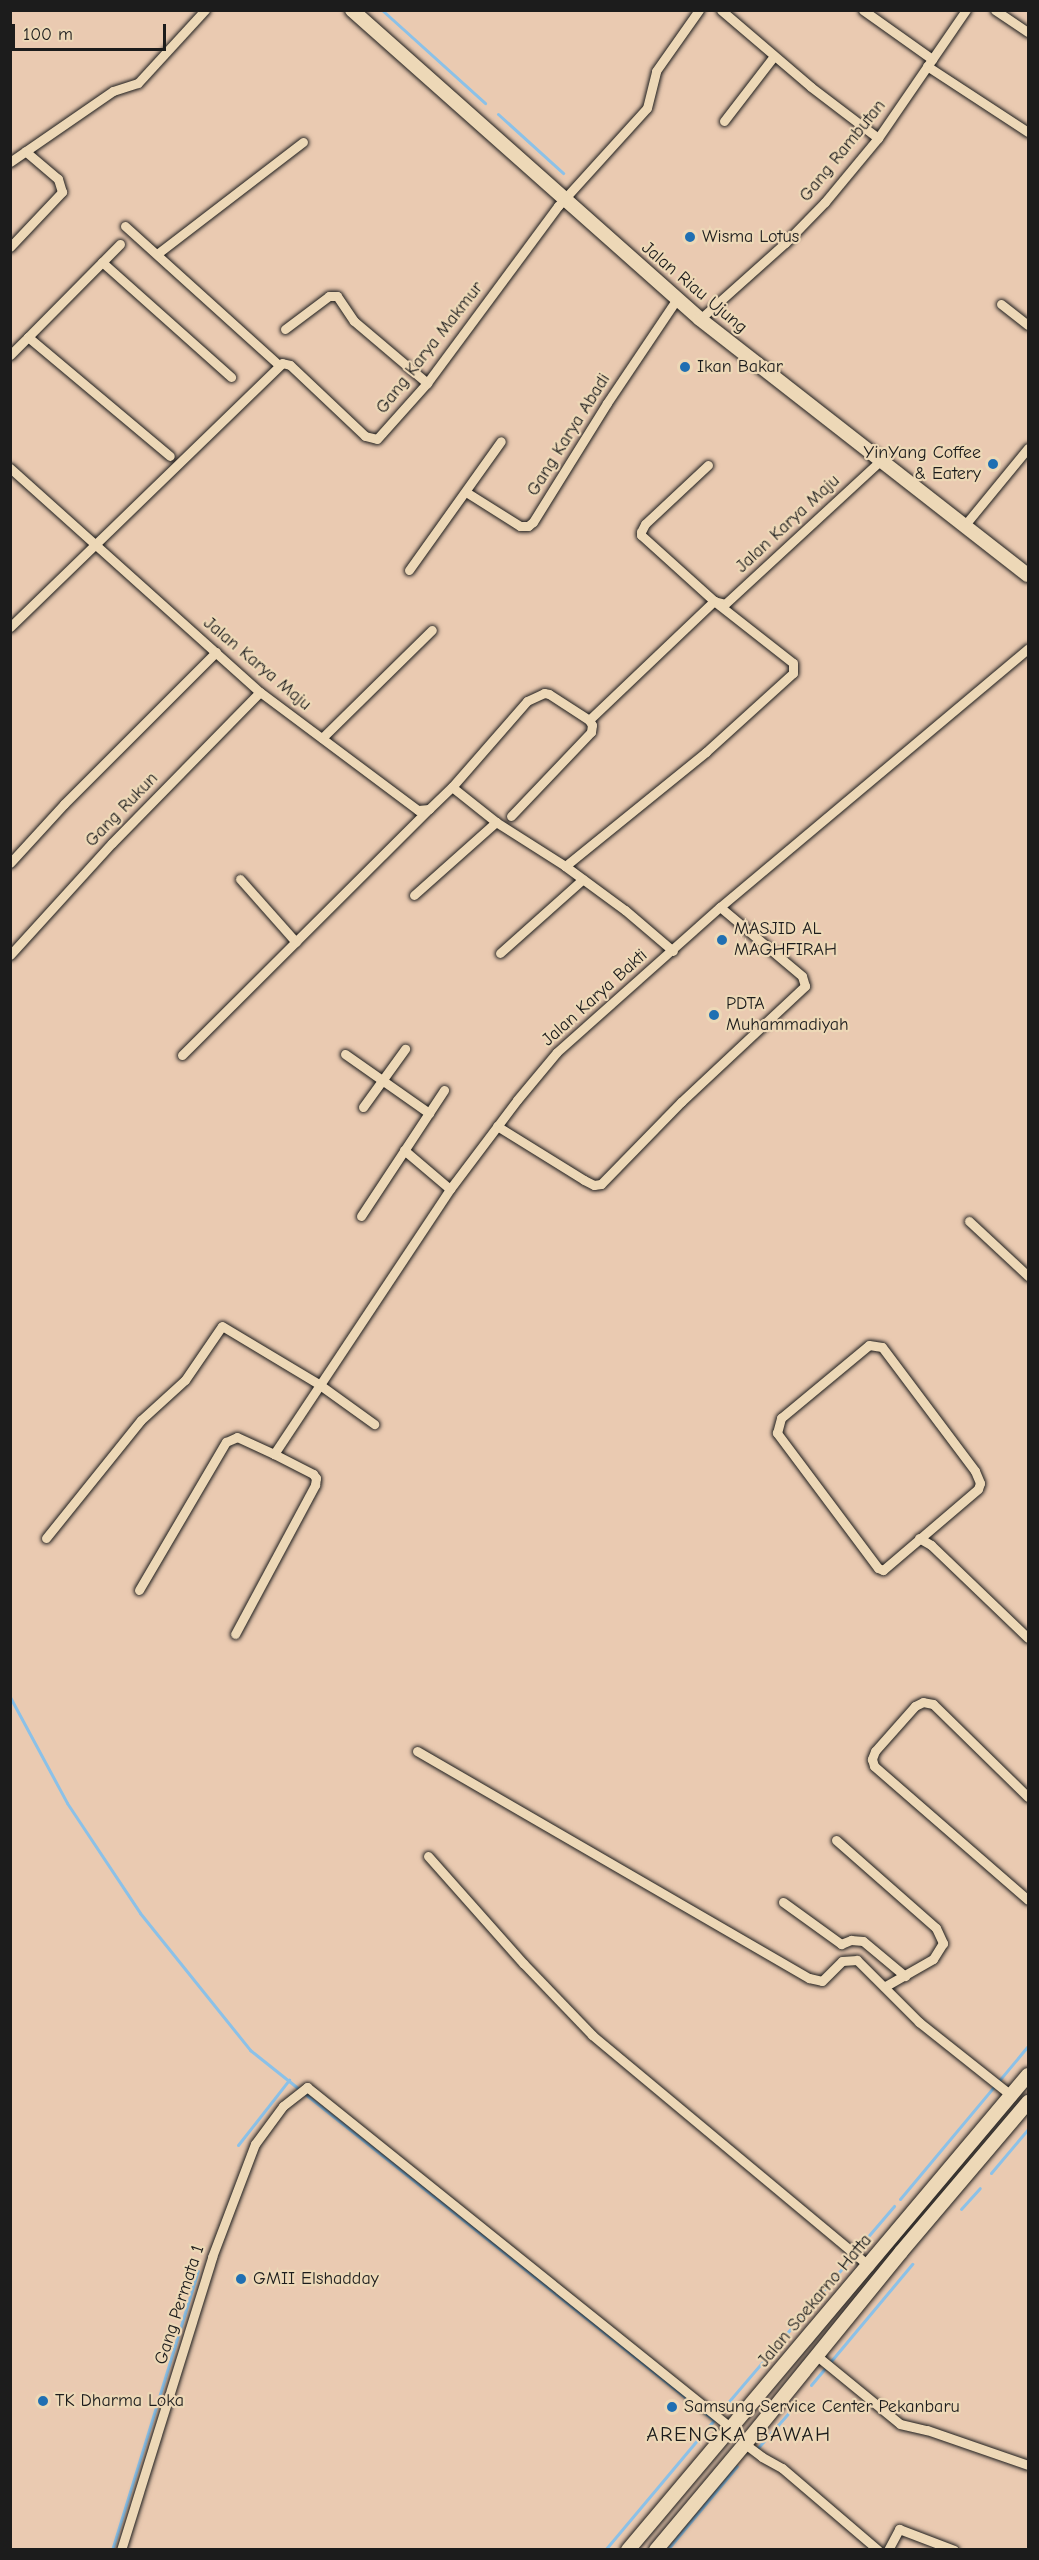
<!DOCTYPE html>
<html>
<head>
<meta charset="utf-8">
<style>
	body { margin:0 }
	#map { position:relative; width:1039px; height:2560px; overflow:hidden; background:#eacab1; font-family:"Comic Neue",sans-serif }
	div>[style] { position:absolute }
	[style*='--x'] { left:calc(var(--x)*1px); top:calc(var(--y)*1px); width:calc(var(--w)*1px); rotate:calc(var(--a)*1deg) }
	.stream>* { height:3px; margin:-1.5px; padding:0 1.5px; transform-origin:1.5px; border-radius:1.5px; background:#8bc1e8 }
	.roads { filter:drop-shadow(0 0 2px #1c1c1c) drop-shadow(0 0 2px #1c1c1c) }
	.street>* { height:9px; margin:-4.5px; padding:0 4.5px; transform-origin:4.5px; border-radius:4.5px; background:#edd8b7 }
	.primary>* { height:14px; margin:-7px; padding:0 7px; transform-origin:7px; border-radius:7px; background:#edd8b7 }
	.dots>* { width:16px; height:16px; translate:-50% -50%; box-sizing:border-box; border:3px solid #edd8b7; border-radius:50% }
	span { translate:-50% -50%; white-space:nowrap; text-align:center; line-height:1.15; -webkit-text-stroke:4.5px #edd8b7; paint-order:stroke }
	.street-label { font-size:18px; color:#1c1c1c }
	.poi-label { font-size:18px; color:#1c1c1c }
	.left { translate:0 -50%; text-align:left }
	.right { translate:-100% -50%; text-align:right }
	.quarter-label { font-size:21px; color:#1c1c1c; letter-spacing:1.5px }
	.frame { position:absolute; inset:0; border:12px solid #1c1c1c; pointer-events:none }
	.scale { position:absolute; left:12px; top:24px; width:154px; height:27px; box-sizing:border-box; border:3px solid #1c1c1c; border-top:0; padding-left:8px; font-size:18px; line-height:21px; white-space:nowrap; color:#1c1c1c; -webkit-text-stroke:4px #edd8b7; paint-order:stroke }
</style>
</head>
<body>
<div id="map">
	<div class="stream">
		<div style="--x:382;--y:10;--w:139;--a:42.1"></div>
		<div style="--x:498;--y:114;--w:88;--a:42.2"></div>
		<div style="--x:10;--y:1697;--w:120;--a:61.7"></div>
		<div style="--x:67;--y:1803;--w:132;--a:56.4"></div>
		<div style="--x:140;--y:1913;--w:176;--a:51.2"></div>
		<div style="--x:250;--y:2050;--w:593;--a:38.57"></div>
		<div style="--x:238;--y:2145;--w:83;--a:-51.9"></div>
		<div style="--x:991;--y:2173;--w:57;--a:-49.9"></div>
		<div style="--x:900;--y:2199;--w:199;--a:-50.1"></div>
		<div style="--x:961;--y:2209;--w:28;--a:-48"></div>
		<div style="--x:859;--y:2247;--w:54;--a:-49.5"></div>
		<div style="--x:811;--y:2385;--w:158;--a:-50.1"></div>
		<div style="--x:719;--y:2413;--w:201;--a:-49.6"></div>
		<div style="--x:756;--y:2450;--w:55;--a:-48.7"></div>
		<div style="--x:112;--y:2550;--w:292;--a:-72.9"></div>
		<div style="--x:605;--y:2550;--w:170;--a:-50"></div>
		<div style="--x:667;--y:2550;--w:109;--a:-50.2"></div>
	</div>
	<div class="roads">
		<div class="street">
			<div style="--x:721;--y:10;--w:118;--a:40.5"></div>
			<div style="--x:811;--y:87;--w:84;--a:37.3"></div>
			<div style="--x:863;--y:10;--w:85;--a:35.4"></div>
			<div style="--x:995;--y:10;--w:40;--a:34"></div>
			<div style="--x:927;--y:66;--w:121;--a:33.2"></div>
			<div style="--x:724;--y:121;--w:82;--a:-52.4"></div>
			<div style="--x:10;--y:162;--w:125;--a:-34.6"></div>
			<div style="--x:113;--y:91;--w:26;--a:-18"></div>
			<div style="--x:138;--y:83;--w:99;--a:-47.5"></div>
			<div style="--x:125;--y:226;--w:207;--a:42.1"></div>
			<div style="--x:120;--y:244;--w:131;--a:134.7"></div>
			<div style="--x:28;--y:337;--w:185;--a:40"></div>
			<div style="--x:10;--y:247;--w:76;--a:-46.6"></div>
			<div style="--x:62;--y:192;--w:14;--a:-107"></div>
			<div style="--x:58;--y:179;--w:43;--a:-139.7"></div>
			<div style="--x:157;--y:254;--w:184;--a:-37.5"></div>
			<div style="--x:102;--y:262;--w:173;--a:41.7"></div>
			<div style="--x:1001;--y:304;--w:34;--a:38"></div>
			<div style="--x:700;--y:319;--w:114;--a:-41.8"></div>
			<div style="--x:785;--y:243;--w:57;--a:-45.7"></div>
			<div style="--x:825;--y:202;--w:83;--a:-50.4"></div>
			<div style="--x:878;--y:138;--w:155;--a:-55.5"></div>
			<div style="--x:285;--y:329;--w:55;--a:-36.9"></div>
			<div style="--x:329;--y:296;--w:8;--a:0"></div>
			<div style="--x:337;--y:296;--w:30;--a:56"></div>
			<div style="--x:354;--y:321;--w:96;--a:40.3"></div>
			<div style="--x:10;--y:355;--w:25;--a:-45"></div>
			<div style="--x:708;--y:465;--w:86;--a:136.9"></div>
			<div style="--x:645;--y:524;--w:9;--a:117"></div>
			<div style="--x:641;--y:532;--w:3;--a:90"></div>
			<div style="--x:641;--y:535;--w:98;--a:42.1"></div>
			<div style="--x:714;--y:601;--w:11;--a:15"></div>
			<div style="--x:725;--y:604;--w:212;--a:-42.7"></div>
			<div style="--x:10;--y:468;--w:336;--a:41.9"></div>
			<div style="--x:260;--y:692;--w:197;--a:36.8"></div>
			<div style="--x:418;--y:810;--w:11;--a:-5"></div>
			<div style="--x:429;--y:809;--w:32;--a:-44"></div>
			<div style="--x:452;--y:787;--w:114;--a:-48.9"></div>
			<div style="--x:527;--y:701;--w:19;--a:-25"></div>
			<div style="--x:544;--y:693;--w:5;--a:11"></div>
			<div style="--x:549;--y:694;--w:48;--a:33"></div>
			<div style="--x:589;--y:720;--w:173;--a:-43.6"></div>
			<div style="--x:714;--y:601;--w:100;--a:38.1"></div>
			<div style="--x:793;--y:663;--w:10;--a:90"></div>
			<div style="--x:793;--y:673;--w:118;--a:137.8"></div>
			<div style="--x:706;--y:752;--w:181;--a:141"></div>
			<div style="--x:466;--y:492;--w:64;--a:32.2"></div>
			<div style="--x:520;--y:526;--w:8;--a:0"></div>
			<div style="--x:528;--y:526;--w:6;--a:-39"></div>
			<div style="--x:533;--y:522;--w:140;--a:-58.1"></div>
			<div style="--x:607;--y:403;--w:125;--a:-56.1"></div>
			<div style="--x:964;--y:526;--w:101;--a:-50.6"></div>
			<div style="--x:409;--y:570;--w:158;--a:-54.5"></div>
			<div style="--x:10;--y:627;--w:379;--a:-44.1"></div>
			<div style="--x:282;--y:363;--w:8;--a:14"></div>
			<div style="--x:290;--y:365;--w:103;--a:43.4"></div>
			<div style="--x:365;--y:436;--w:12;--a:14"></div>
			<div style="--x:377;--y:439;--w:75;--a:-48.2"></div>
			<div style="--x:427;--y:383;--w:220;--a:-53.5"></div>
			<div style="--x:558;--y:206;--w:132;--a:-47.8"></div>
			<div style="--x:647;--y:108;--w:38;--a:-76"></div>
			<div style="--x:656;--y:71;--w:75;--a:-54.8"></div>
			<div style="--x:322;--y:738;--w:154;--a:-44.5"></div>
			<div style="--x:452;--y:787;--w:56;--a:38.5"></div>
			<div style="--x:496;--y:822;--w:82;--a:32.5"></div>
			<div style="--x:565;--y:866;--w:74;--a:36.3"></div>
			<div style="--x:625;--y:910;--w:63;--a:40.5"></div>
			<div style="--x:511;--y:816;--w:116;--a:-46.4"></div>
			<div style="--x:591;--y:732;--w:7;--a:-82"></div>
			<div style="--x:592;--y:725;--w:6;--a:-121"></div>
			<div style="--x:10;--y:863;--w:80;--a:-47.5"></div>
			<div style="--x:64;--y:804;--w:215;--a:-45"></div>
			<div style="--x:240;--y:879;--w:84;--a:48.4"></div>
			<div style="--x:414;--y:895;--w:110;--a:-41.7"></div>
			<div style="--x:500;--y:953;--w:111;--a:-41.7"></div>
			<div style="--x:10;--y:955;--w:151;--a:-47.7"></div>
			<div style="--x:112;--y:843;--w:211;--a:-45.6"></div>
			<div style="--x:345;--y:1054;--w:103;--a:35.1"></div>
			<div style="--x:182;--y:1055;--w:349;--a:-44.9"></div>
			<div style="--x:363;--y:1107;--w:72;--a:-54.1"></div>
			<div style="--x:497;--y:1126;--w:102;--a:31.8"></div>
			<div style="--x:584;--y:1180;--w:11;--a:27"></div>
			<div style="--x:594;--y:1185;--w:7;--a:-8"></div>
			<div style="--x:601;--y:1184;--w:115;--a:-45.7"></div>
			<div style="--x:681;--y:1102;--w:170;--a:-43.1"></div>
			<div style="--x:805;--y:986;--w:10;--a:-107"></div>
			<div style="--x:802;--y:976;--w:107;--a:-139.9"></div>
			<div style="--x:404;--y:1150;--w:60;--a:40.3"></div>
			<div style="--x:361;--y:1216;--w:151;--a:-56.6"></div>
			<div style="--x:969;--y:1221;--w:81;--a:43"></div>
			<div style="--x:869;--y:1345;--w:13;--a:9"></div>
			<div style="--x:882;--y:1347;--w:155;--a:53.1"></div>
			<div style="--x:975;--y:1471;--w:13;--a:67"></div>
			<div style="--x:980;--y:1483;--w:6;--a:108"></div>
			<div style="--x:978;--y:1489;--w:125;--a:139.5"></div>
			<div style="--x:883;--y:1570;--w:5;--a:-158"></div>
			<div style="--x:878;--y:1568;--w:169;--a:-126.8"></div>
			<div style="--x:777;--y:1433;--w:16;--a:-75"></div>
			<div style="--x:781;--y:1418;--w:114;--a:-39.7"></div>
			<div style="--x:274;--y:1454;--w:318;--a:-56.4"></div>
			<div style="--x:450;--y:1189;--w:111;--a:-53"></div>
			<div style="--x:517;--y:1100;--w:62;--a:-50.2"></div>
			<div style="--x:557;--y:1052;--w:218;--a:-41.7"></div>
			<div style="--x:720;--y:907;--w:402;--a:-40"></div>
			<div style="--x:46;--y:1538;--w:151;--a:-51.2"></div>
			<div style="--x:141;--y:1420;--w:59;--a:-42.3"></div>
			<div style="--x:185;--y:1380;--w:65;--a:-55.6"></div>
			<div style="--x:222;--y:1326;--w:114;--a:31"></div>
			<div style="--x:320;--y:1385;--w:67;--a:35.8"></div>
			<div style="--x:919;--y:1538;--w:14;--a:30"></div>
			<div style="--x:931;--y:1545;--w:134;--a:43.8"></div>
			<div style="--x:139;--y:1590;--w:172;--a:-59.6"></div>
			<div style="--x:226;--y:1442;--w:12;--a:-24"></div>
			<div style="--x:237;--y:1437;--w:41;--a:24.7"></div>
			<div style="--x:274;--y:1454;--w:44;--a:27.1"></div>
			<div style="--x:313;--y:1474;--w:5;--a:53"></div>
			<div style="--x:316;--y:1478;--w:7;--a:98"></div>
			<div style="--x:315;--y:1485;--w:169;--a:118.2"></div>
			<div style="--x:417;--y:1751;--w:453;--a:30.1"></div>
			<div style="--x:809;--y:1978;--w:13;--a:13"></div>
			<div style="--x:822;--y:1981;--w:28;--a:-45"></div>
			<div style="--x:842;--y:1961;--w:15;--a:-4"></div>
			<div style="--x:857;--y:1960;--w:88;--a:45"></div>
			<div style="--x:919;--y:2022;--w:119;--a:38.5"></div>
			<div style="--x:1028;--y:1797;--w:133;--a:-135.6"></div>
			<div style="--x:933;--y:1704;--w:10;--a:-169"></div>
			<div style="--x:923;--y:1702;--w:9;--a:153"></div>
			<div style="--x:915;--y:1706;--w:60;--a:131.6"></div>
			<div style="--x:875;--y:1751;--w:9;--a:111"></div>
			<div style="--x:872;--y:1759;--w:7;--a:74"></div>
			<div style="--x:874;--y:1766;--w:204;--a:41"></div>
			<div style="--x:836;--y:1840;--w:133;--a:41.3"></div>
			<div style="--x:936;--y:1928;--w:17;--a:65"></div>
			<div style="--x:943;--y:1943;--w:19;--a:122"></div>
			<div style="--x:933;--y:1959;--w:56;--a:150.3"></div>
			<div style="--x:428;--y:1856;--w:144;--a:48.4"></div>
			<div style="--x:524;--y:1964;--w:98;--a:46.2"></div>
			<div style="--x:592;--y:2035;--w:361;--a:39.8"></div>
			<div style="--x:783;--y:1902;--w:72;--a:35.9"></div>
			<div style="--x:841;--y:1944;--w:11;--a:-22"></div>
			<div style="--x:851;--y:1940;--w:12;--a:5"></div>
			<div style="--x:863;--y:1941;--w:55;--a:39.8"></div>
			<div style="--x:817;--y:2356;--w:107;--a:39.3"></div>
			<div style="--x:900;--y:2424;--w:28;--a:13"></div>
			<div style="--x:927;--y:2430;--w:107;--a:19.1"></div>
			<div style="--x:745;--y:2444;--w:21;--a:37"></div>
			<div style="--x:762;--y:2457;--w:23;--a:29"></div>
			<div style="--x:782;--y:2468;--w:126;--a:40.5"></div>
			<div style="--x:121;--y:2550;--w:307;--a:-72.7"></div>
			<div style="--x:212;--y:2257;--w:121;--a:-69.2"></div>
			<div style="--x:255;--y:2144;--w:47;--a:-53.6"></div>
			<div style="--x:283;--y:2106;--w:31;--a:-38"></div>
			<div style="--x:307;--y:2087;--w:543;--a:38.79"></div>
			<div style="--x:888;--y:2550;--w:24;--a:-62"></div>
			<div style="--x:899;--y:2529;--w:59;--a:20.9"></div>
		</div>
		<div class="primary">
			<div style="--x:352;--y:10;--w:465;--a:41.6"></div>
			<div style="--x:700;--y:319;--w:416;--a:38"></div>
			<div style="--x:628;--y:2550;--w:621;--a:-49.9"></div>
			<div style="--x:656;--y:2550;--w:138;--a:-50"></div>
			<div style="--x:745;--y:2444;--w:247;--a:-50.9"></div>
			<div style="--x:901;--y:2252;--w:197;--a:-49.7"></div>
		</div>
	</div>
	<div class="dots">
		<div style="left:690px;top:237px;background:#1f6fb2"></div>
		<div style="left:685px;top:367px;background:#1f6fb2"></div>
		<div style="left:993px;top:464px;background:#1f6fb2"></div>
		<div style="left:722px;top:940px;background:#1f6fb2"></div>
		<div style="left:714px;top:1015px;background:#1f6fb2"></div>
		<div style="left:241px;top:2279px;background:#1f6fb2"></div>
		<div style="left:43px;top:2401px;background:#1f6fb2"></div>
		<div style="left:672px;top:2407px;background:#1f6fb2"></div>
	</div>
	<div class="street-label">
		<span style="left:843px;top:151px;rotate:-51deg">Gang Rambutan</span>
		<span style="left:694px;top:288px;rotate:40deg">Jalan Riau Ujung</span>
		<span style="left:430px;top:348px;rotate:-52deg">Gang Karya Makmur</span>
		<span style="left:569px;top:435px;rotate:-58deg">Gang Karya Abadi</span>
		<span style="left:788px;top:524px;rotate:-43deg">Jalan Karya Maju</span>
		<span style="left:257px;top:664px;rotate:40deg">Jalan Karya Maju</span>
		<span style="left:122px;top:810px;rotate:-46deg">Gang Rukun</span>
		<span style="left:595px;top:998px;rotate:-42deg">Jalan Karya Bakti</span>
		<span style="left:815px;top:2301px;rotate:-50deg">Jalan Soekarno Hatta</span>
		<span style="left:180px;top:2305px;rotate:-72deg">Gang Permata 1</span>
	</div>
	<div class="poi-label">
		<span class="left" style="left:702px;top:237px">Wisma Lotus</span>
		<span class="left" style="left:697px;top:367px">Ikan Bakar</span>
		<span class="right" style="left:981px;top:464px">YinYang Coffee<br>&amp; Eatery</span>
		<span class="left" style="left:734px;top:940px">MASJID AL<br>MAGHFIRAH</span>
		<span class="left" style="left:726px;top:1015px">PDTA<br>Muhammadiyah</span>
		<span class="left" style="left:253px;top:2279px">GMII Elshadday</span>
		<span class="left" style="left:55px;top:2401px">TK Dharma Loka</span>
		<span class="left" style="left:684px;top:2407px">Samsung Service Center Pekanbaru</span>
	</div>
	<div class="quarter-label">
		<span style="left:739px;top:2434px">ARENGKA BAWAH</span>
	</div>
	<div class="frame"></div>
	<div class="scale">100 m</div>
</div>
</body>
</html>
